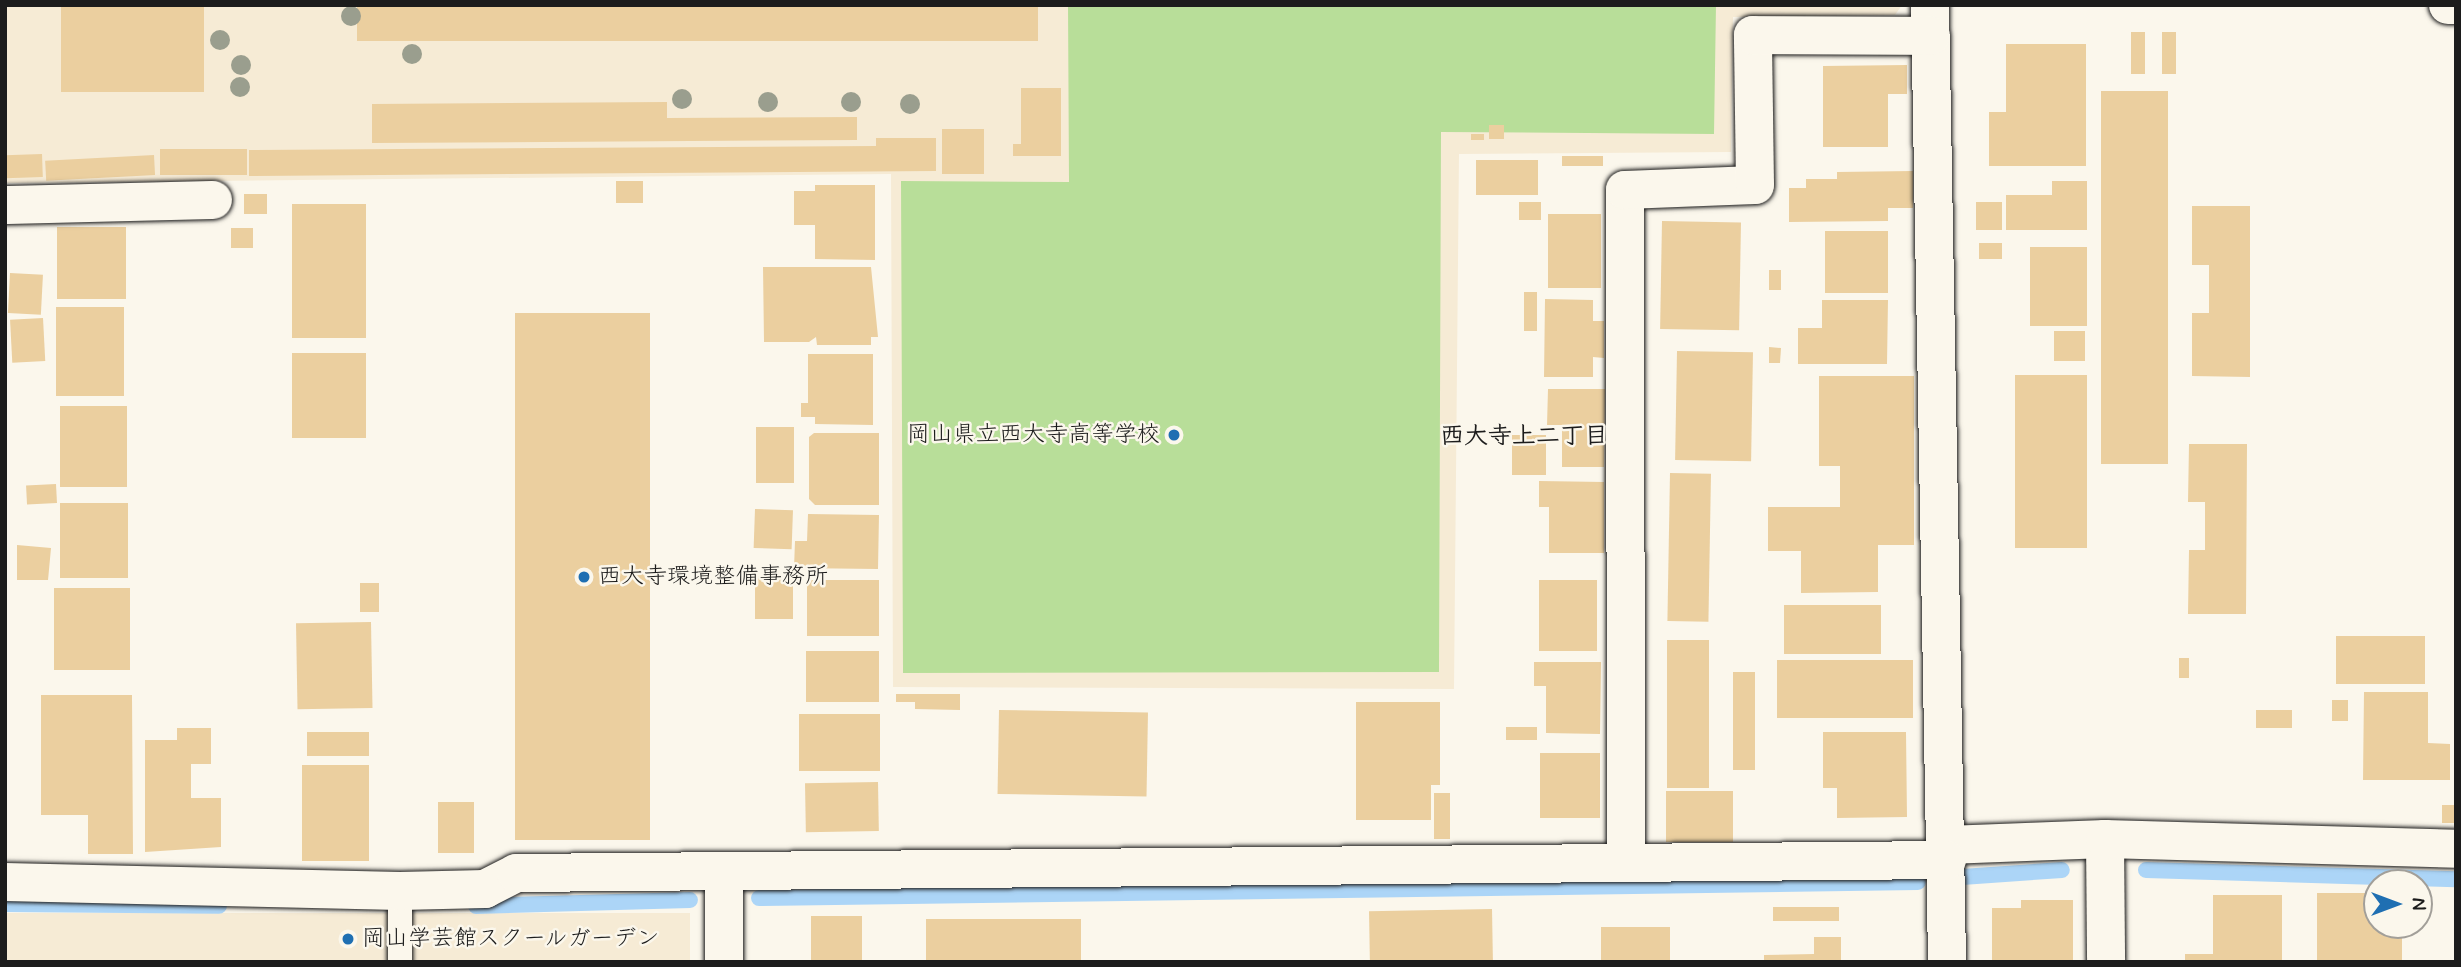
<!DOCTYPE html>
<html>
<head>
<meta charset="utf-8">
<style>
	body { margin:0 }
	#map { position:relative; width:2461px; height:967px; overflow:hidden; background:#fbf7ec; font-family:Mynerve,"Klee One",sans-serif }
	div>[style] { position:absolute }
	[style*='--x'] { left:calc(var(--x)*1px); top:calc(var(--y)*1px); width:calc(var(--w)*1px); rotate:calc(var(--a)*1deg) }
	.built>* { inset:0; background:#f6ebd5; transform-origin:0 0 }
	.green>* { inset:0; background:#b8de99 }
	.stream>* { height:16px; margin:-8px; padding:0 8px; transform-origin:8px; border-radius:8px; background:#acd5f7 }
	.building>* { inset:0; background:#ebcf9f; transform-origin:0 0 }
	.roads { filter:drop-shadow(0 0 2px #1c1c1c) drop-shadow(0 0 2px #1c1c1c) }
	.service>* { height:24px; margin:-12px; padding:0 12px; transform-origin:12px; border-radius:12px; background:#fbf7ec }
	.minor>* { height:38px; margin:-19px; padding:0 19px; transform-origin:19px; border-radius:19px; background:#fbf7ec }
	.trees>* { width:20px; height:20px; margin:-10px; border-radius:50%; background:#9a9e8e }
	.dots>* { width:19px; height:19px; translate:-50% -50%; box-sizing:border-box; border:4px solid #fbf7ec; border-radius:50% }
	span { translate:-50% -50%; white-space:nowrap; text-align:center; line-height:1.15; -webkit-text-stroke:5px #fbf7ec; paint-order:stroke }
	.poi-label { font-size:23px; color:#1c1c1c }
	.right { translate:-100% -50%; text-align:right }
	.left { translate:0 -50%; text-align:left }
	.neighbourhood-label { font-size:24px; color:#1c1c1c; font-weight:700 }
	.frame { position:absolute; inset:0; border:7px solid #1c1c1c; pointer-events:none }
	.north { position:absolute; left:2363px; top:869px; width:70px; height:70px; box-sizing:border-box; background:#fbf7ec; border:2px solid #a29f99; border-radius:50%; rotate:90deg; font-size:19px; font-weight:700; line-height:28px; text-align:center; color:#1c1c1c }
	.north::after { content:''; display:block; margin:auto; width:24px; height:32px; background:#1f6fb2; clip-path:polygon(50% 0,100% 100%,50% 72%,0 100%) }
</style>
</head>
<body>
<div id="map">
	<div class="built">
		<div style="clip-path:polygon(5px 5px,1902px 5px,1895px 15px,1733px 17px,1731px 152px,1459px 154px,1454px 689px,893px 687px,891px 174px,5px 183px)"></div>
		<div style="left:690px;top:913px;width:49px;height:685px;rotate:90deg"></div>
	</div>
	<div class="green">
		<div style="clip-path:polygon(1068px 5px,1716px 5px,1714px 134px,1441px 132px,1439px 672px,903px 673px,901px 181px,1069px 182px)"></div>
	</div>
	<div class="stream">
		<div style="--x:2146;--y:870;--w:310;--a:1.7"></div>
		<div style="--x:1962;--y:877;--w:100;--a:-4"></div>
		<div style="--x:759;--y:898;--w:1159;--a:-0.79"></div>
		<div style="--x:5;--y:904;--w:214;--a:0.5"></div>
		<div style="--x:476;--y:906;--w:214;--a:-1.6"></div>
	</div>
	<div class="building">
		<div style="left:61px;top:5px;width:143px;height:87px"></div>
		<div style="left:357px;top:5px;width:681px;height:36px"></div>
		<div style="left:2131px;top:32px;width:14px;height:42px"></div>
		<div style="left:2162px;top:32px;width:14px;height:42px"></div>
		<div style="clip-path:polygon(2006px 44px,2086px 44px,2086px 166px,1989px 166px,1989px 112px,2006px 112px)"></div>
		<div style="clip-path:polygon(1907px 65px,1907px 94px,1888px 94px,1888px 147px,1823px 147px,1823px 66px)"></div>
		<div style="clip-path:polygon(1021px 88px,1061px 88px,1061px 156px,1013px 156px,1013px 144px,1021px 144px)"></div>
		<div style="left:2101px;top:91px;width:67px;height:373px"></div>
		<div style="clip-path:polygon(667px 102px,667px 118px,857px 117px,857px 140px,372px 143px,372px 104px)"></div>
		<div style="left:1489px;top:125px;width:15px;height:14px"></div>
		<div style="left:942px;top:129px;width:42px;height:45px"></div>
		<div style="left:1471px;top:134px;width:13px;height:6px"></div>
		<div style="clip-path:polygon(876px 138px,936px 138px,936px 171px,249px 176px,249px 150px,876px 146px)"></div>
		<div style="left:247px;top:149px;width:26px;height:87px;rotate:90deg"></div>
		<div style="left:42px;top:154px;width:23px;height:37px;rotate:88deg"></div>
		<div style="left:154px;top:155px;width:20px;height:109px;rotate:87deg"></div>
		<div style="left:1562px;top:156px;width:41px;height:10px"></div>
		<div style="left:1476px;top:160px;width:62px;height:35px"></div>
		<div style="clip-path:polygon(1913px 171px,1913px 208px,1888px 208px,1888px 221px,1789px 222px,1789px 188px,1806px 188px,1806px 179px,1837px 179px,1837px 172px)"></div>
		<div style="left:616px;top:181px;width:27px;height:22px"></div>
		<div style="clip-path:polygon(2052px 181px,2087px 181px,2087px 230px,2006px 230px,2006px 195px,2052px 195px)"></div>
		<div style="clip-path:polygon(815px 185px,875px 185px,875px 260px,815px 259px,815px 225px,794px 225px,794px 191px,815px 191px)"></div>
		<div style="left:244px;top:194px;width:23px;height:20px"></div>
		<div style="left:1519px;top:202px;width:22px;height:18px"></div>
		<div style="left:1976px;top:202px;width:26px;height:28px"></div>
		<div style="left:292px;top:204px;width:74px;height:134px"></div>
		<div style="clip-path:polygon(2192px 206px,2250px 206px,2250px 377px,2192px 376px,2192px 313px,2209px 313px,2209px 265px,2192px 265px)"></div>
		<div style="left:1548px;top:214px;width:53px;height:74px"></div>
		<div style="left:1662px;top:221px;width:79px;height:108px;rotate:1deg"></div>
		<div style="left:57px;top:227px;width:69px;height:72px"></div>
		<div style="left:231px;top:228px;width:22px;height:20px"></div>
		<div style="left:1825px;top:231px;width:63px;height:62px"></div>
		<div style="left:1979px;top:243px;width:23px;height:16px"></div>
		<div style="left:2030px;top:247px;width:57px;height:79px"></div>
		<div style="clip-path:polygon(763px 267px,871px 267px,878px 337px,871px 337px,871px 345px,817px 345px,816px 337px,809px 342px,764px 342px)"></div>
		<div style="left:1781px;top:270px;width:20px;height:12px;rotate:90deg"></div>
		<div style="left:10px;top:273px;width:33px;height:40px;rotate:3deg"></div>
		<div style="left:1524px;top:292px;width:13px;height:39px"></div>
		<div style="clip-path:polygon(1545px 299px,1593px 300px,1593px 321px,1604px 321px,1604px 358px,1593px 357px,1593px 377px,1544px 377px)"></div>
		<div style="clip-path:polygon(1822px 300px,1888px 300px,1887px 364px,1798px 364px,1798px 328px,1822px 328px)"></div>
		<div style="left:56px;top:307px;width:68px;height:89px"></div>
		<div style="left:515px;top:313px;width:135px;height:527px"></div>
		<div style="left:43px;top:318px;width:43px;height:33px;rotate:87deg"></div>
		<div style="left:2054px;top:331px;width:31px;height:30px"></div>
		<div style="clip-path:polygon(1769px 347px,1781px 348px,1780px 363px,1769px 363px)"></div>
		<div style="left:1677px;top:351px;width:76px;height:109px;rotate:1deg"></div>
		<div style="left:292px;top:353px;width:74px;height:85px"></div>
		<div style="clip-path:polygon(808px 354px,873px 354px,873px 425px,815px 424px,815px 417px,801px 417px,801px 403px,808px 403px)"></div>
		<div style="left:2015px;top:375px;width:72px;height:173px"></div>
		<div style="clip-path:polygon(1819px 376px,1914px 376px,1914px 545px,1878px 545px,1878px 592px,1801px 593px,1801px 551px,1768px 551px,1768px 507px,1840px 507px,1840px 466px,1819px 466px)"></div>
		<div style="clip-path:polygon(1548px 389px,1605px 389px,1604px 467px,1562px 467px,1562px 425px,1547px 425px)"></div>
		<div style="left:60px;top:406px;width:67px;height:81px"></div>
		<div style="left:756px;top:427px;width:38px;height:56px"></div>
		<div style="clip-path:polygon(814px 433px,879px 433px,879px 505px,815px 505px,809px 499px,809px 437px)"></div>
		<div style="left:1512px;top:435px;width:34px;height:40px"></div>
		<div style="clip-path:polygon(2189px 444px,2247px 444px,2246px 614px,2188px 614px,2189px 550px,2205px 550px,2205px 502px,2188px 502px)"></div>
		<div style="left:1670px;top:473px;width:41px;height:148px;rotate:1deg"></div>
		<div style="clip-path:polygon(1539px 481px,1604px 482px,1604px 553px,1549px 553px,1549px 507px,1539px 507px)"></div>
		<div style="left:56px;top:484px;width:19px;height:30px;rotate:87deg"></div>
		<div style="left:60px;top:503px;width:68px;height:75px"></div>
		<div style="left:755px;top:509px;width:38px;height:39px;rotate:2deg"></div>
		<div style="clip-path:polygon(808px 514px,879px 515px,878px 569px,794px 568px,795px 541px,807px 541px)"></div>
		<div style="clip-path:polygon(17px 545px,51px 548px,48px 580px,17px 580px)"></div>
		<div style="left:755px;top:576px;width:38px;height:43px"></div>
		<div style="left:807px;top:580px;width:72px;height:56px"></div>
		<div style="left:1539px;top:580px;width:58px;height:71px"></div>
		<div style="left:360px;top:583px;width:19px;height:29px"></div>
		<div style="left:54px;top:588px;width:76px;height:82px"></div>
		<div style="left:1784px;top:605px;width:97px;height:49px"></div>
		<div style="left:371px;top:622px;width:86px;height:75px;rotate:89deg"></div>
		<div style="left:2336px;top:636px;width:89px;height:48px"></div>
		<div style="left:1667px;top:640px;width:42px;height:148px"></div>
		<div style="left:806px;top:651px;width:73px;height:51px"></div>
		<div style="left:2179px;top:658px;width:10px;height:20px"></div>
		<div style="left:1777px;top:660px;width:136px;height:58px"></div>
		<div style="clip-path:polygon(1534px 662px,1601px 662px,1600px 734px,1546px 733px,1546px 686px,1534px 686px)"></div>
		<div style="left:1733px;top:672px;width:22px;height:98px"></div>
		<div style="clip-path:polygon(2364px 692px,2428px 692px,2428px 743px,2450px 744px,2450px 780px,2363px 780px)"></div>
		<div style="clip-path:polygon(896px 694px,960px 694px,960px 710px,915px 709px,915px 702px,896px 702px)"></div>
		<div style="clip-path:polygon(41px 695px,132px 695px,133px 854px,88px 854px,88px 815px,41px 815px)"></div>
		<div style="left:2332px;top:700px;width:16px;height:21px"></div>
		<div style="clip-path:polygon(1356px 702px,1440px 702px,1440px 785px,1431px 785px,1431px 820px,1356px 820px)"></div>
		<div style="left:999px;top:710px;width:149px;height:84px;rotate:1deg"></div>
		<div style="left:2256px;top:710px;width:36px;height:18px"></div>
		<div style="left:799px;top:714px;width:81px;height:57px"></div>
		<div style="left:1506px;top:727px;width:31px;height:13px"></div>
		<div style="clip-path:polygon(177px 728px,211px 728px,211px 764px,191px 764px,191px 798px,221px 798px,221px 847px,145px 852px,145px 740px,177px 740px)"></div>
		<div style="left:307px;top:732px;width:62px;height:24px"></div>
		<div style="clip-path:polygon(1823px 732px,1906px 732px,1907px 817px,1837px 818px,1837px 788px,1823px 788px)"></div>
		<div style="left:1540px;top:753px;width:60px;height:65px"></div>
		<div style="left:302px;top:765px;width:67px;height:96px"></div>
		<div style="left:878px;top:782px;width:49px;height:73px;rotate:89deg"></div>
		<div style="left:1666px;top:791px;width:67px;height:51px"></div>
		<div style="left:1434px;top:793px;width:16px;height:46px"></div>
		<div style="left:438px;top:802px;width:36px;height:51px"></div>
		<div style="left:2442px;top:805px;width:13px;height:18px"></div>
		<div style="clip-path:polygon(2317px 893px,2377px 893px,2377px 925px,2402px 925px,2402px 962px,2317px 962px)"></div>
		<div style="clip-path:polygon(2213px 895px,2282px 895px,2282px 962px,2185px 962px,2185px 954px,2213px 954px)"></div>
		<div style="clip-path:polygon(2021px 900px,2073px 900px,2073px 962px,1992px 962px,1992px 908px,2021px 908px)"></div>
		<div style="left:1839px;top:907px;width:14px;height:66px;rotate:90deg"></div>
		<div style="left:1492px;top:909px;width:53px;height:123px;rotate:89deg"></div>
		<div style="left:811px;top:916px;width:51px;height:46px"></div>
		<div style="left:926px;top:919px;width:155px;height:43px"></div>
		<div style="left:1670px;top:927px;width:35px;height:69px;rotate:90deg"></div>
		<div style="clip-path:polygon(1814px 937px,1841px 937px,1841px 962px,1764px 962px,1764px 955px,1814px 954px)"></div>
	</div>
	<div class="roads">
		<div class="service">
			<div style="--x:400;--y:962;--w:71;--a:-90"></div>
		</div>
		<div class="minor">
			<div style="--x:1930;--y:5;--w:957;--a:88.98"></div>
			<div style="--x:2448;--y:5;--w:8;--a:0"></div>
			<div style="--x:5;--y:205;--w:208;--a:-1.4"></div>
			<div style="--x:2105;--y:839;--w:123;--a:89.5"></div>
			<div style="--x:1947;--y:845;--w:158;--a:-2.2"></div>
			<div style="--x:2105;--y:839;--w:351;--a:1.6"></div>
			<div style="--x:1626;--y:863;--w:673;--a:-90.09"></div>
			<div style="--x:1625;--y:190;--w:130;--a:-2.2"></div>
			<div style="--x:1755;--y:185;--w:150;--a:-90.8"></div>
			<div style="--x:1753;--y:35;--w:178;--a:0.3"></div>
			<div style="--x:724;--y:873;--w:89;--a:90"></div>
			<div style="--x:5;--y:882;--w:395;--a:1.3"></div>
			<div style="--x:400;--y:891;--w:85;--a:-1.3"></div>
			<div style="--x:485;--y:889;--w:35;--a:-27"></div>
			<div style="--x:516;--y:873;--w:1431;--a:-0.52"></div>
		</div>
	</div>
	<div class="trees">
		<div style="left:351px;top:16px"></div>
		<div style="left:220px;top:40px"></div>
		<div style="left:412px;top:54px"></div>
		<div style="left:241px;top:65px"></div>
		<div style="left:240px;top:87px"></div>
		<div style="left:682px;top:99px"></div>
		<div style="left:768px;top:102px"></div>
		<div style="left:851px;top:102px"></div>
		<div style="left:910px;top:104px"></div>
	</div>
	<div class="dots">
		<div style="left:1174px;top:435px;background:#1f6fb2"></div>
		<div style="left:584px;top:577px;background:#1f6fb2"></div>
		<div style="left:348px;top:939px;background:#1f6fb2"></div>
	</div>
	<div class="poi-label">
		<span class="right" style="left:1160px;top:435px">岡山県立西大寺高等学校</span>
		<span class="left" style="left:598px;top:577px">西大寺環境整備事務所</span>
		<span class="left" style="left:362px;top:939px">岡山学芸館スクールガーデン</span>
	</div>
	<div class="neighbourhood-label">
		<span style="left:1524px;top:437px">西大寺上二丁目</span>
	</div>
	<div class="frame"></div>
	<div class="north">N</div>
</div>
</body>
</html>
